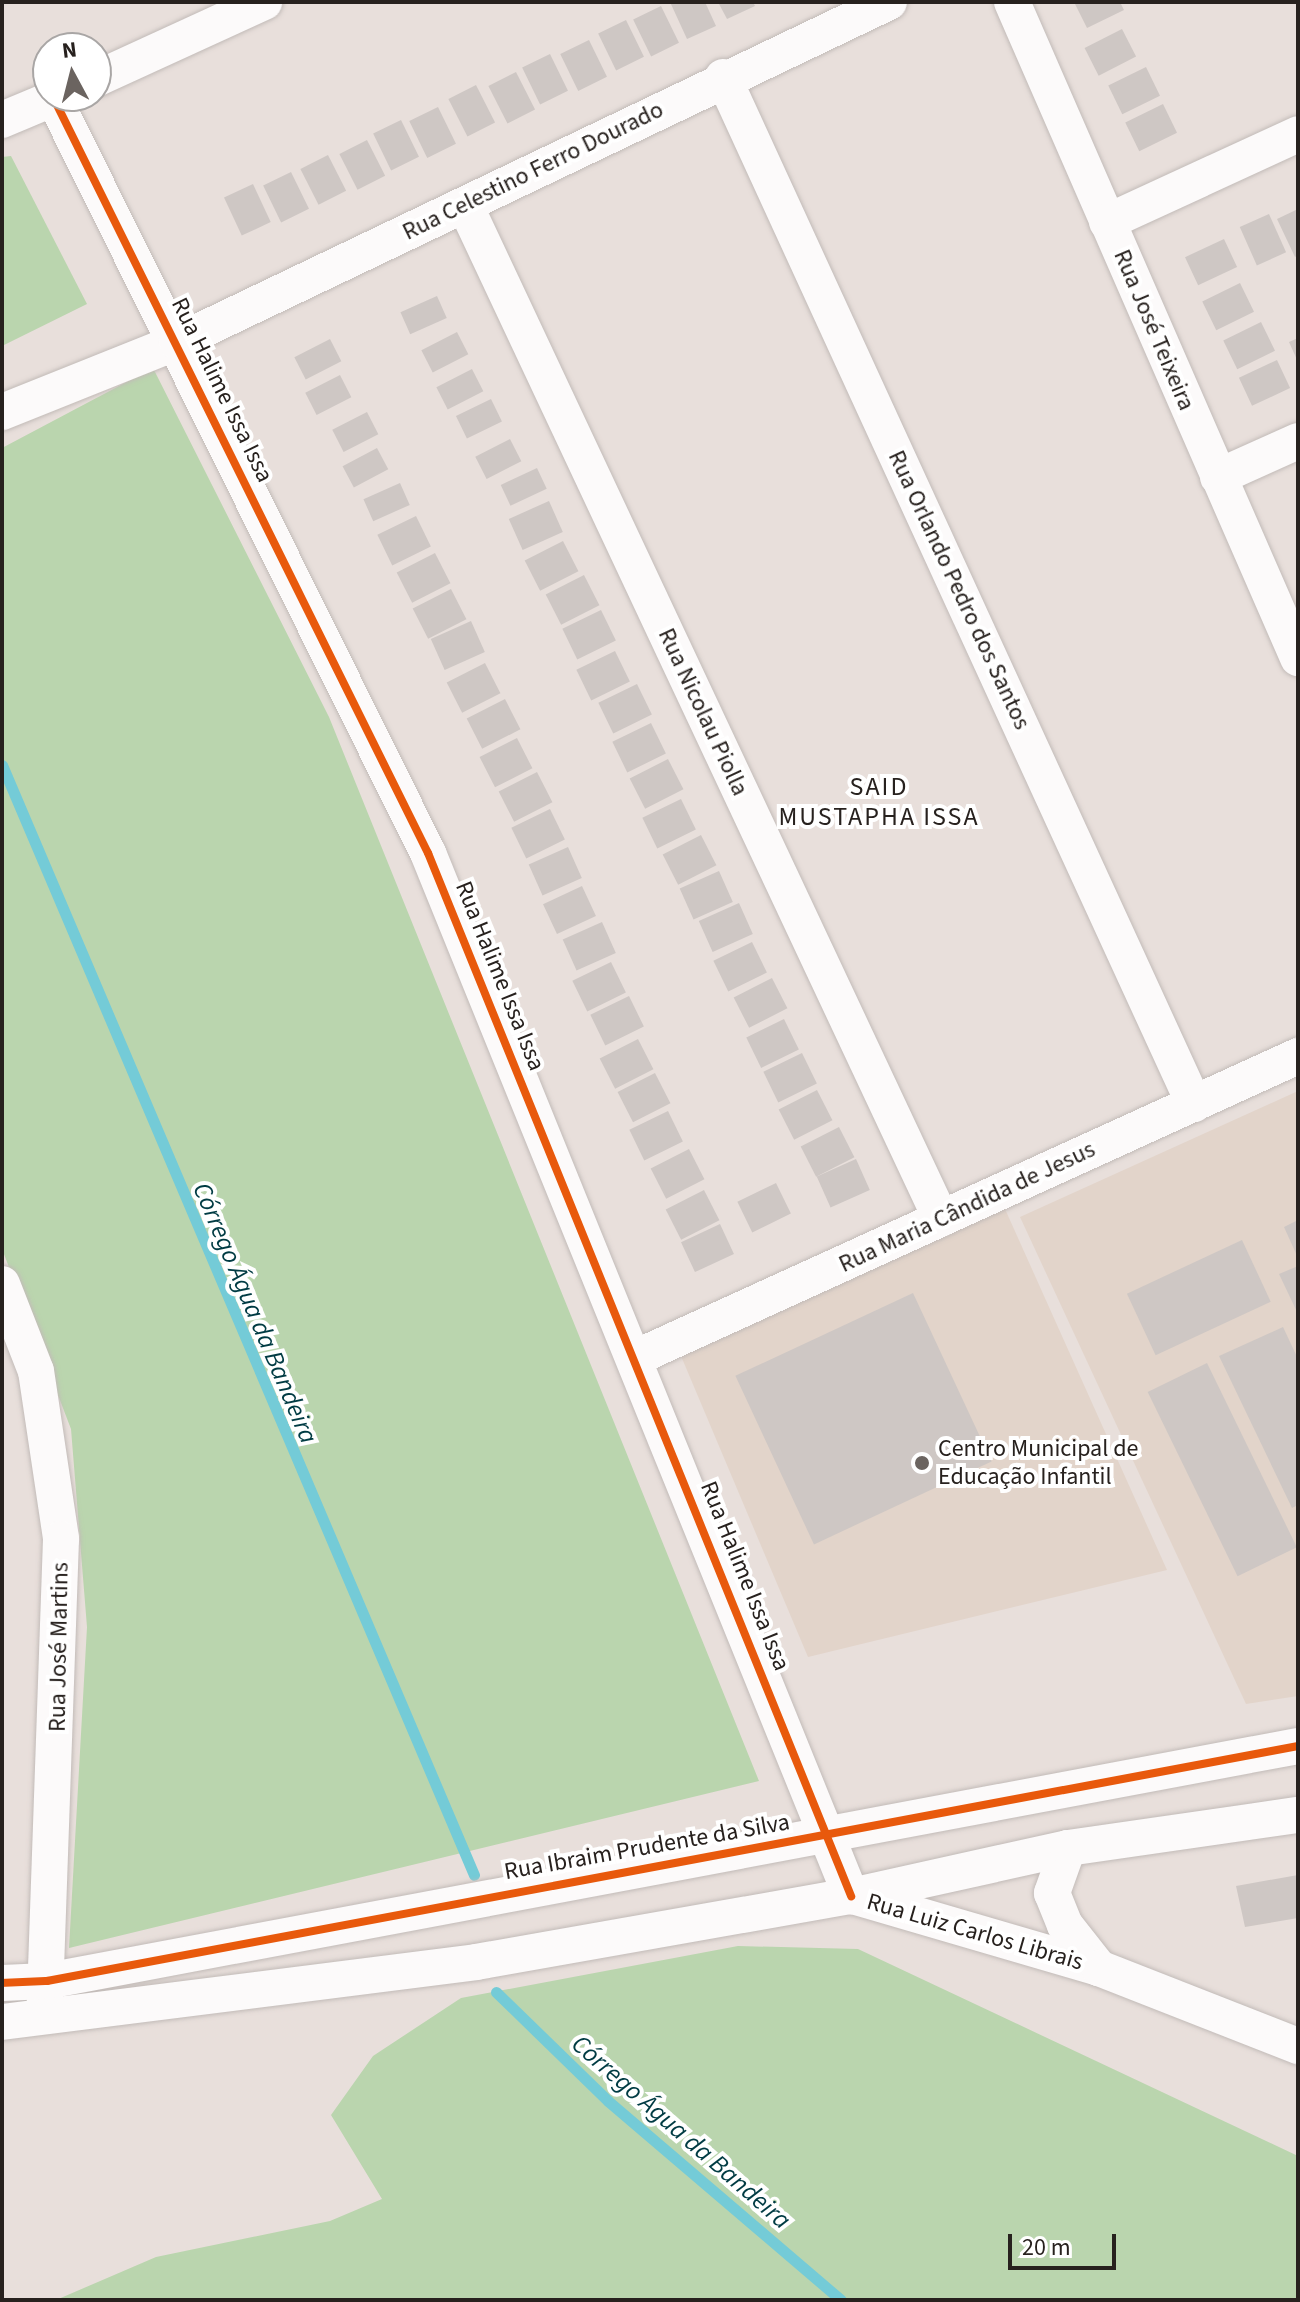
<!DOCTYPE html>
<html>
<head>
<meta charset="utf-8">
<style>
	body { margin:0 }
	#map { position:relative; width:1300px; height:2302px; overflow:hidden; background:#e8dfdb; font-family:"Source Sans 3",sans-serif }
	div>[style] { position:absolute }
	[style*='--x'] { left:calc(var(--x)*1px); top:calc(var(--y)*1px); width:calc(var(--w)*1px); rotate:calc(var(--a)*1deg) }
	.education>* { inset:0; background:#e2d4ca }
	.green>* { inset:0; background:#bad5ae }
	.stream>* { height:11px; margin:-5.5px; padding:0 5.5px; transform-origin:5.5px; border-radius:5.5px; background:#74cbd7 }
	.building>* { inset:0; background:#cec7c4; transform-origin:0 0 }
	.roads { filter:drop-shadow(0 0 2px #c2bbb8) drop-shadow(0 0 2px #c2bbb8) }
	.minor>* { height:36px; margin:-18px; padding:0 18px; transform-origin:18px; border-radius:18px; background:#fcfafa }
	.cycleway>* { height:8px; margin:-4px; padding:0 4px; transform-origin:4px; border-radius:4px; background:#e8590c }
	.dots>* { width:22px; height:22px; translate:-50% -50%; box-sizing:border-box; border:4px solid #fff; border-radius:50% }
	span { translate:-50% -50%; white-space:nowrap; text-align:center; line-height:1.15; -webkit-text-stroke:8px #fff; paint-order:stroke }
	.street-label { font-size:24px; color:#27211e }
	.poi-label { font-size:24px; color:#27211e }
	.left { translate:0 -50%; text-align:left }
	.neighbourhood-label { font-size:26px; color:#27211e; letter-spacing:2px }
	.water-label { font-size:26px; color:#003b43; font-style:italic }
	.frame { position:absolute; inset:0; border:4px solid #27211e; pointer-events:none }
	.north { position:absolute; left:32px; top:32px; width:80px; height:80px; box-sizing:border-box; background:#fff; border:2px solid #a9a6a5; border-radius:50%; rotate:353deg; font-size:22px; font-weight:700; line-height:32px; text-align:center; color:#27211e }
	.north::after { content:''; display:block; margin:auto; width:28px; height:36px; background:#6b6460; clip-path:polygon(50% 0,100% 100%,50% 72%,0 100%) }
	.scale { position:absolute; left:1008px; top:2234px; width:108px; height:36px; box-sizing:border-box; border:4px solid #27211e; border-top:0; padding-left:10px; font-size:24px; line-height:28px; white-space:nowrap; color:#27211e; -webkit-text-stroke:6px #fff; paint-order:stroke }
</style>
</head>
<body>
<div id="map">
	<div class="education">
		<div style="clip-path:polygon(1298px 1091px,1298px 1696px,1246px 1704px,1020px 1217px)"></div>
		<div style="clip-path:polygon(1005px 1209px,1167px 1570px,808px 1657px,681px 1356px)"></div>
	</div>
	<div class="green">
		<div style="clip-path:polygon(11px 156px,87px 304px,2px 346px,2px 157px)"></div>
		<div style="clip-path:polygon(153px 368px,329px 717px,759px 1781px,69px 1948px,87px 1627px,71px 1429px,2px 1249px,2px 448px)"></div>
		<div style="clip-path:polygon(738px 1946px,858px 1949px,1298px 2156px,1298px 2300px,56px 2300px,156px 2257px,330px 2221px,382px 2199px,331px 2115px,373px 2056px,461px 1998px)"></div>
	</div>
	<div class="stream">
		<div style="--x:2;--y:765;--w:1206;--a:66.96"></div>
		<div style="--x:496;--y:1992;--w:156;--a:44.2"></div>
		<div style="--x:608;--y:2101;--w:306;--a:40.5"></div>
	</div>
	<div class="building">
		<div style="clip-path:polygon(670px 2px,705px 2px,716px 26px,687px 39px)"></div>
		<div style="clip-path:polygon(718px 2px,753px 2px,755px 6px,727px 19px)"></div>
		<div style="clip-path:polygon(1074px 2px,1120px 2px,1124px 10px,1087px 28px)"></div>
		<div style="left:661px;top:6px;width:41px;height:31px;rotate:64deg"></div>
		<div style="left:626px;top:20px;width:41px;height:31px;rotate:64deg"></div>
		<div style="left:1122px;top:29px;width:31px;height:42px;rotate:63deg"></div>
		<div style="left:589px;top:40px;width:41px;height:32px;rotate:64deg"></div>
		<div style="left:550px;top:54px;width:41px;height:31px;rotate:64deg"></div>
		<div style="left:1146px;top:67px;width:32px;height:42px;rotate:64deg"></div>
		<div style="left:516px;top:72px;width:42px;height:31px;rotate:63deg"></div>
		<div style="left:476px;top:85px;width:42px;height:31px;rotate:63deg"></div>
		<div style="left:1163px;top:104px;width:32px;height:42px;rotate:64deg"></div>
		<div style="left:438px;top:107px;width:41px;height:32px;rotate:64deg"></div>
		<div style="left:401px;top:120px;width:41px;height:31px;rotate:64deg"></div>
		<div style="left:367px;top:140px;width:40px;height:31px;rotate:63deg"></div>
		<div style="left:328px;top:155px;width:40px;height:31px;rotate:63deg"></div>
		<div style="left:291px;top:172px;width:41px;height:31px;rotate:64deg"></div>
		<div style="left:253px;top:184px;width:42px;height:32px;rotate:65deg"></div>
		<div style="clip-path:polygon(1298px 209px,1298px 255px,1295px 257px,1277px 219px)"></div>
		<div style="left:1269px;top:214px;width:42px;height:32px;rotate:66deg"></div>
		<div style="left:1224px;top:239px;width:31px;height:43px;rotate:65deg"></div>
		<div style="left:1240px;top:283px;width:32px;height:42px;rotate:64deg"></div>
		<div style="left:437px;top:296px;width:24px;height:40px;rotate:66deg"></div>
		<div style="left:1261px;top:322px;width:32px;height:42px;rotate:64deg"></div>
		<div style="left:457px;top:332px;width:25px;height:40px;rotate:63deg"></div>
		<div style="clip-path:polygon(1298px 338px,1298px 362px,1289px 342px)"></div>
		<div style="left:330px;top:339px;width:25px;height:40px;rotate:63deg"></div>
		<div style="left:1277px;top:360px;width:31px;height:42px;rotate:65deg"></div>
		<div style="left:472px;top:369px;width:25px;height:40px;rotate:63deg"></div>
		<div style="left:340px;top:375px;width:25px;height:39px;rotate:63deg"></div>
		<div style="left:491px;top:399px;width:25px;height:39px;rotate:64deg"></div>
		<div style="left:367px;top:412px;width:25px;height:39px;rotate:63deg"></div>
		<div style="left:510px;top:439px;width:25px;height:39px;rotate:63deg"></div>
		<div style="left:377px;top:448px;width:24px;height:39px;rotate:62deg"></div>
		<div style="left:537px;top:468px;width:23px;height:40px;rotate:65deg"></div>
		<div style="left:400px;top:483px;width:24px;height:40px;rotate:66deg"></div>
		<div style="left:549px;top:501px;width:34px;height:44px;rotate:66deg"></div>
		<div style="left:416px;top:516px;width:34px;height:43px;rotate:64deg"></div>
		<div style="left:563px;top:541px;width:34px;height:43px;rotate:63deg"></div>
		<div style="left:435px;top:553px;width:34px;height:43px;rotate:63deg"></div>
		<div style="left:584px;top:575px;width:34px;height:43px;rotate:63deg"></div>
		<div style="left:451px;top:589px;width:34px;height:43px;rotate:63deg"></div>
		<div style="left:601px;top:610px;width:34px;height:43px;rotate:64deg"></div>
		<div style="left:471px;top:621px;width:34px;height:44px;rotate:66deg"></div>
		<div style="left:615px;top:651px;width:34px;height:43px;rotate:64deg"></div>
		<div style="left:485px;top:663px;width:34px;height:43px;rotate:63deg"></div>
		<div style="left:637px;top:684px;width:34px;height:43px;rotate:64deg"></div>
		<div style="left:505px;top:699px;width:34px;height:43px;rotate:63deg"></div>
		<div style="left:651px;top:723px;width:34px;height:43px;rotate:64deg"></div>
		<div style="left:517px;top:738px;width:34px;height:42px;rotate:63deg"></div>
		<div style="left:668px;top:759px;width:34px;height:43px;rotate:63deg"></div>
		<div style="left:537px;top:772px;width:34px;height:43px;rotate:63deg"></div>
		<div style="left:681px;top:799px;width:34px;height:43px;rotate:64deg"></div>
		<div style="left:550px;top:809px;width:34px;height:43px;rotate:64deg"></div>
		<div style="left:701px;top:835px;width:34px;height:43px;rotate:63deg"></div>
		<div style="left:568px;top:847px;width:34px;height:43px;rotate:66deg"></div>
		<div style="left:719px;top:871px;width:34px;height:43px;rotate:66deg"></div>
		<div style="left:582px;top:886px;width:33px;height:43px;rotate:65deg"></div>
		<div style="left:739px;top:903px;width:34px;height:44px;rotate:66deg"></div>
		<div style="left:602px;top:922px;width:34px;height:43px;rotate:66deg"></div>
		<div style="left:752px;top:942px;width:34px;height:43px;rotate:64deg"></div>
		<div style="left:611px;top:962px;width:34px;height:43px;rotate:64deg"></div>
		<div style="left:772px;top:978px;width:34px;height:43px;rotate:63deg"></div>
		<div style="left:629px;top:996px;width:34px;height:43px;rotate:64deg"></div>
		<div style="left:784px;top:1019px;width:34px;height:42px;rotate:64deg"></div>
		<div style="left:638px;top:1039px;width:34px;height:43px;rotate:63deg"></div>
		<div style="left:802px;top:1053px;width:34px;height:43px;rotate:64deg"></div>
		<div style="left:655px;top:1073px;width:34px;height:42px;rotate:63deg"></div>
		<div style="left:817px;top:1090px;width:34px;height:43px;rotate:63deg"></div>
		<div style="left:668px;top:1111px;width:34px;height:43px;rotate:64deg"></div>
		<div style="left:839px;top:1127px;width:34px;height:43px;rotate:63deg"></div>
		<div style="left:689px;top:1149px;width:34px;height:43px;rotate:63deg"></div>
		<div style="left:856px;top:1159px;width:34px;height:43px;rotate:66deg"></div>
		<div style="left:776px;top:1183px;width:34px;height:43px;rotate:64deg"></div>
		<div style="left:704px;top:1190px;width:34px;height:43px;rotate:63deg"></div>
		<div style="clip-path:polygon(1298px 1220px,1298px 1258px,1284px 1227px)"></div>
		<div style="left:720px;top:1224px;width:33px;height:43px;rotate:65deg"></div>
		<div style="left:1242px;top:1240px;width:68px;height:127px;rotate:65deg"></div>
		<div style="clip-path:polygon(1298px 1266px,1298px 1314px,1279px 1274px)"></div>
		<div style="left:913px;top:1293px;width:186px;height:196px;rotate:65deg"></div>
		<div style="clip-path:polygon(1283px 1327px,1298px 1359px,1298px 1505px,1292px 1508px,1219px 1356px)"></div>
		<div style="left:1207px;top:1363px;width:205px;height:66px;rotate:64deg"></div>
		<div style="clip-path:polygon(1298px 1875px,1298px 1918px,1245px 1927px,1236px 1886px)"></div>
	</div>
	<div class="roads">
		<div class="minor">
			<div style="--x:1012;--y:2;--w:716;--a:66.44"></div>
			<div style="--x:723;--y:77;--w:1130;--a:65.36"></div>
			<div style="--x:96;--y:79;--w:185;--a:-24.6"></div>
			<div style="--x:54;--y:99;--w:842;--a:63.62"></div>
			<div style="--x:428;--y:853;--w:1126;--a:67.92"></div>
			<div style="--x:2;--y:120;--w:62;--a:-22.8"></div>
			<div style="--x:465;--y:205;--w:1120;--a:64.85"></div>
			<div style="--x:1107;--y:222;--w:210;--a:-24.7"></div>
			<div style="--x:2;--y:412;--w:188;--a:-21.8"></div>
			<div style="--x:177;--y:342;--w:789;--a:-25.53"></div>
			<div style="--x:1218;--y:477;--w:88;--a:-24.2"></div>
			<div style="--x:2;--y:1284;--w:93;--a:68.7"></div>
			<div style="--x:36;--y:1371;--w:170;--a:81.5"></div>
			<div style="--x:61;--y:1539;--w:466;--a:92"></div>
			<div style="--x:635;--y:1358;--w:729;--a:-24.49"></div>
			<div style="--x:1068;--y:1848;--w:48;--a:109.6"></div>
			<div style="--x:1052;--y:1893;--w:35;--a:68"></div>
			<div style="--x:1065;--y:1925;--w:55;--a:51.7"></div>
			<div style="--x:856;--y:1897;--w:253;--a:16.3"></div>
			<div style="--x:1099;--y:1968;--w:214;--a:21.4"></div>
			<div style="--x:2;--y:1983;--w:45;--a:-2.5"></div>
			<div style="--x:47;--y:1981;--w:1273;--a:-10.64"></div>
			<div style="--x:2;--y:2022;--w:478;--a:-7.2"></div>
			<div style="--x:476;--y:1962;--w:381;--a:-10"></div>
			<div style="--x:851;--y:1896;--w:222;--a:-12.5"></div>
			<div style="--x:1068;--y:1848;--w:232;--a:-8.2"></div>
		</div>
	</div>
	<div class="cycleway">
		<div style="--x:59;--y:96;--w:6;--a:149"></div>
		<div style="--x:54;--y:99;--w:842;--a:63.62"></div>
		<div style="--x:428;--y:853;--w:1126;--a:67.92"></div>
		<div style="--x:2;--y:1983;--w:45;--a:-2.5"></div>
		<div style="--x:47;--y:1981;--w:1273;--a:-10.64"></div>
	</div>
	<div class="dots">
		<div style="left:922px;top:1463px;background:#6b6460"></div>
	</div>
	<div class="street-label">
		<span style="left:533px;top:171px;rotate:-26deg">Rua Celestino Ferro Dourado</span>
		<span style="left:1154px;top:330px;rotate:67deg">Rua José Teixeira</span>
		<span style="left:222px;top:390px;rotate:64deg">Rua Halime Issa Issa</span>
		<span style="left:959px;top:590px;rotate:65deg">Rua Orlando Pedro dos Santos</span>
		<span style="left:703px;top:712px;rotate:65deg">Rua Nicolau Piolla</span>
		<span style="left:500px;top:976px;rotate:68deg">Rua Halime Issa Issa</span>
		<span style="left:967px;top:1207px;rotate:-25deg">Rua Maria Cândida de Jesus</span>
		<span style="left:745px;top:1576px;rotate:68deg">Rua Halime Issa Issa</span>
		<span style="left:59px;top:1647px;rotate:-89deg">Rua José Martins</span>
		<span style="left:647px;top:1847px;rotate:-10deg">Rua Ibraim Prudente da Silva</span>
		<span style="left:975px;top:1932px;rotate:16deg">Rua Luiz Carlos Librais</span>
	</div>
	<div class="poi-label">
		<span class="left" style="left:938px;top:1463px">Centro Municipal de<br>Educação Infantil</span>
	</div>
	<div class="neighbourhood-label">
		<span style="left:879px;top:802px">SAID<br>MUSTAPHA ISSA</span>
	</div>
	<div class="water-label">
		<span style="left:255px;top:1313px;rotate:67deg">Córrego Água da Bandeira</span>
		<span style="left:681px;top:2132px;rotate:41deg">Córrego Água da Bandeira</span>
	</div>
	<div class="frame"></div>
	<div class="north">N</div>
	<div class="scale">20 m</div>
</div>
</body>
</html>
